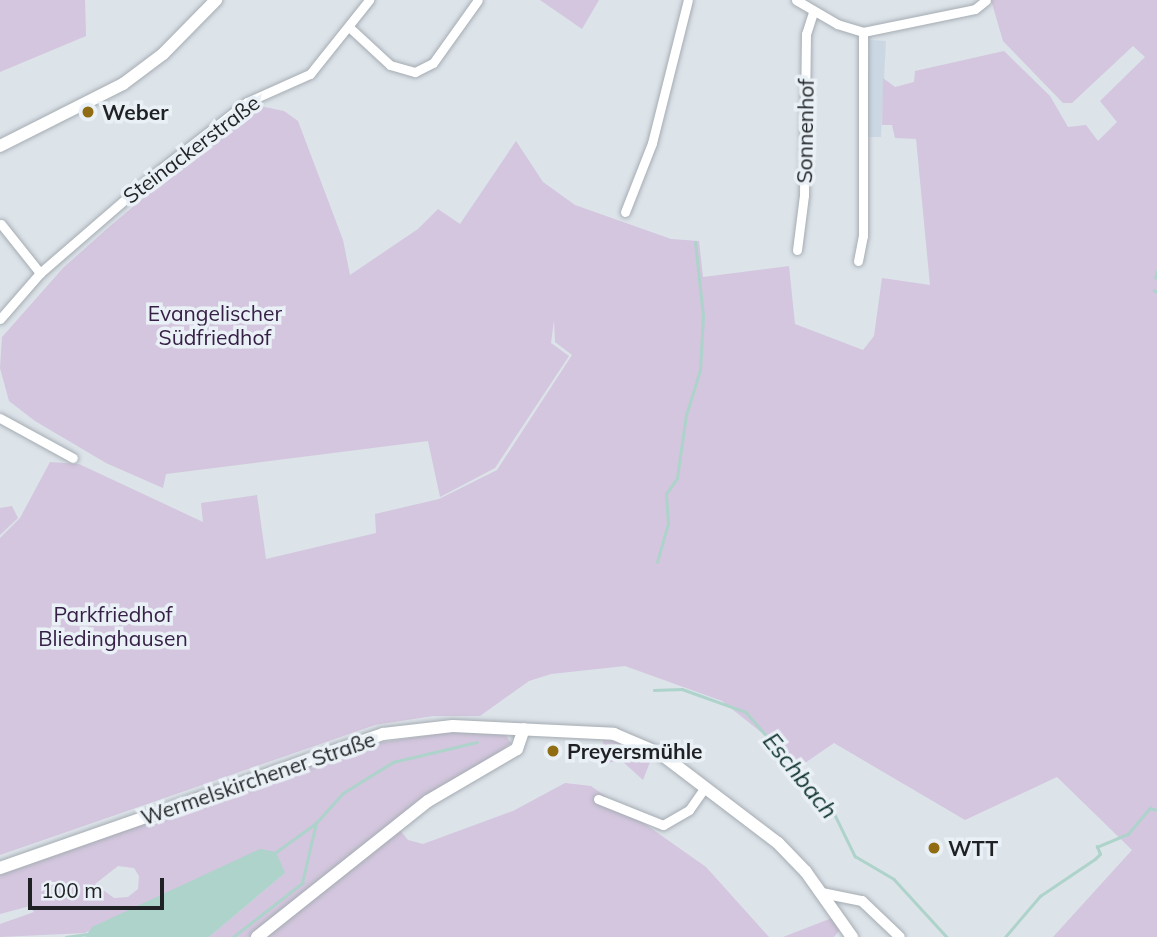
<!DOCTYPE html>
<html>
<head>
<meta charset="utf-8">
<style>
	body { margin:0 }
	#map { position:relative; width:1157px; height:937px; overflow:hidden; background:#dce3e9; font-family:Mulish,sans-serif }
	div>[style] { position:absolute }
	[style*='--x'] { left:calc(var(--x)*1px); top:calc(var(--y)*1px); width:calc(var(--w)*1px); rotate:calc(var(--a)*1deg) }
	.built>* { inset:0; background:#cbd8e4 }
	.green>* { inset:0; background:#d3c6de }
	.water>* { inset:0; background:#aed3cb }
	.stream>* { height:2.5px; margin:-1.25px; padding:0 1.25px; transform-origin:1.25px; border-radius:1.25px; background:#aed3cb }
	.roads { filter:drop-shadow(0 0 2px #a5acb2) drop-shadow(0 0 2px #a5acb2) }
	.minor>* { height:9px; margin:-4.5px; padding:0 4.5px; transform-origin:4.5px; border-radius:4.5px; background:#fff }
	.tertiary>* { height:10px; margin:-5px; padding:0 5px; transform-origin:5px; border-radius:5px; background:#fff }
	.secondary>* { height:12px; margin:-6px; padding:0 6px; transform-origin:6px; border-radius:6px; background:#fff }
	.dots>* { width:19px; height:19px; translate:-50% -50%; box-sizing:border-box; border:4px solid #e9f0f6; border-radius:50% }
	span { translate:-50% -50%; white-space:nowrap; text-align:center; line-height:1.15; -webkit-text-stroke:7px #e9f0f6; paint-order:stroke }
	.poi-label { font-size:21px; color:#1f2124; font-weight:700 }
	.left { translate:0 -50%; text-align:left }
	.street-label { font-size:21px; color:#1f2124 }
	.park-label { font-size:21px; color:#362046 }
	.water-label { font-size:23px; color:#0d322c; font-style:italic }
	.scale { position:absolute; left:28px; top:878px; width:136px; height:32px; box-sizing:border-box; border:4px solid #1f2124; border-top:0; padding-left:9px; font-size:21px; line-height:24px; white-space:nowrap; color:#1f2124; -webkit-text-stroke:5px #e9f0f6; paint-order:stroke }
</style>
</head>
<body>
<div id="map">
	<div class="built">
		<div style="clip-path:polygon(869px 40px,886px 41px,881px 137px,867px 137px)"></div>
	</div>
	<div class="green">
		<div style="clip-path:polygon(0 0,85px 0,86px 36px,0 72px)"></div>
		<div style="clip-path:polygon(540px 0,599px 0,582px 29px)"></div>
		<div style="clip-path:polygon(991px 0,1157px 0,1157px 937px,1053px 937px,1132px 850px,1057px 777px,965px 820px,834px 743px,802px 765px,722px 701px,625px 666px,551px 674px,529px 681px,480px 716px,433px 716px,375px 725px,0 855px,0 538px,20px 518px,50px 462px,79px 464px,203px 522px,201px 503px,257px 495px,266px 559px,376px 533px,375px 514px,439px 499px,497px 470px,572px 355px,555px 342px,554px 320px,551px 343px,569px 356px,495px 468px,440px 497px,428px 441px,166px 474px,163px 488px,106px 463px,35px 421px,9px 401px,0 368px,2px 337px,63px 268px,109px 227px,245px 113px,260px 106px,284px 111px,298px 121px,343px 240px,350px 275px,418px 229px,438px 209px,460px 224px,516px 141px,543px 182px,575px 205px,671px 239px,699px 241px,703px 277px,789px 266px,795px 324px,863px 350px,874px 336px,882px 278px,930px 285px,916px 139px,895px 138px,892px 125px,882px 125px,883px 78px,895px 87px,914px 82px,915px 71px,1004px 51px,1050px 96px,1068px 127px,1086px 125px,1098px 141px,1117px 122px,1100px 101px,1145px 57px,1133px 46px,1072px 103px,1063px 103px,1003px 41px)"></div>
		<div style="clip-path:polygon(12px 506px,18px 518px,0 535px,0 508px)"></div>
		<div style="clip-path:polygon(evenodd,452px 732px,506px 735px,511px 743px,249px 937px,209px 937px,285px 873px,183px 886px,85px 933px,0 937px,0 924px,34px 912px,30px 906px,0 914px,0 875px,369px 744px,452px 732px,118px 866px,134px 868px,139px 876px,138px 889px,128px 897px,114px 898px,95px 884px,118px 866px)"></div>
		<div style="clip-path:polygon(603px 740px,626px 742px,647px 755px,650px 762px,643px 780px,622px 761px,603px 763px)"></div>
		<div style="clip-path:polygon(565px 783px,591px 786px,706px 867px,769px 937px,261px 937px,399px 829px,408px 840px,423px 844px,513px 811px)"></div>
		<div style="clip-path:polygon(832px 918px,840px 930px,834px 937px,783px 937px)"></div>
	</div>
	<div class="water">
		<div style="clip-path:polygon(260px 849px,276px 852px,285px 873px,209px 937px,85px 937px,92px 927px)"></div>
	</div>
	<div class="stream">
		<div style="--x:1155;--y:278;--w:7;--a:-74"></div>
		<div style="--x:1154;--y:290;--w:4;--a:34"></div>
		<div style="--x:657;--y:562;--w:40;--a:-74"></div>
		<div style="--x:668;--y:524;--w:30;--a:-94"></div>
		<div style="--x:666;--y:494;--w:19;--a:-55"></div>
		<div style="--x:677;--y:478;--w:64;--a:-81.9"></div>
		<div style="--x:686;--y:415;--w:47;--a:-72.7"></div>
		<div style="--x:700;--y:370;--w:54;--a:-86.8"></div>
		<div style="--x:703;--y:316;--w:74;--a:-96.2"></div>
		<div style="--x:654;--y:690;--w:28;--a:-2"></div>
		<div style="--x:682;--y:689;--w:68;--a:19.8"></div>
		<div style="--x:746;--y:712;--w:136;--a:49.2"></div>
		<div style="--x:835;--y:815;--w:46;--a:64"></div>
		<div style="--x:855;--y:856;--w:45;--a:30.5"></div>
		<div style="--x:894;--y:879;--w:79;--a:47.6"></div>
		<div style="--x:276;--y:852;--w:49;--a:-35.9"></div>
		<div style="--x:66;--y:937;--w:21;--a:-8"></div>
		<div style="--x:233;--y:937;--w:88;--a:-38"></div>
		<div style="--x:302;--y:883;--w:62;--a:-76.9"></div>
		<div style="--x:316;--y:823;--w:40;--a:-48"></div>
		<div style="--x:343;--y:793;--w:59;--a:-31.8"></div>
		<div style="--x:393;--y:762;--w:86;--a:-13.4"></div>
		<div style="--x:1005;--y:937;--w:54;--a:-49.5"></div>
		<div style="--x:1040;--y:896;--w:66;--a:-33.9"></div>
		<div style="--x:1095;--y:859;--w:7;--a:-45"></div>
		<div style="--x:1100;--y:854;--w:8;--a:-113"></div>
		<div style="--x:1097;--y:847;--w:34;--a:-23"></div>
		<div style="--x:1128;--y:834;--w:34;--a:-50"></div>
		<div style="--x:1150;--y:808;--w:7;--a:16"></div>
	</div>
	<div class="roads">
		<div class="minor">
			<div style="--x:796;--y:0;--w:48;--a:30.3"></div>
			<div style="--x:837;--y:24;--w:27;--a:17"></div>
			<div style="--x:863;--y:32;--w:114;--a:-11.6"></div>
			<div style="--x:975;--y:9;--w:14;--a:-39"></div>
			<div style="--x:349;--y:27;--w:56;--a:42.8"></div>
			<div style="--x:390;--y:65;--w:26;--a:16"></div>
			<div style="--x:415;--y:72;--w:20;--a:-27"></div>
			<div style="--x:433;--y:63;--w:77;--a:-54.5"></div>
			<div style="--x:625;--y:212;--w:74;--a:-68.6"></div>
			<div style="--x:652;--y:143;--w:147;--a:-75.9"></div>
			<div style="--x:1;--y:224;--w:63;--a:51.5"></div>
			<div style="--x:797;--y:250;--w:55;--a:-82.7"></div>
			<div style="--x:804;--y:195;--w:161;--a:-89.3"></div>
			<div style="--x:806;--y:34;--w:23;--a:-72"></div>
			<div style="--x:858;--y:261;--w:25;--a:-79"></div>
			<div style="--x:863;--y:236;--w:204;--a:-90"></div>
			<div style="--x:0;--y:319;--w:61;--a:-49"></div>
			<div style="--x:40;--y:273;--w:150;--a:-40.9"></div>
			<div style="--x:153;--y:175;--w:119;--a:-37.8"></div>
			<div style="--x:247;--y:102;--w:69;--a:-24"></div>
			<div style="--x:310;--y:74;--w:95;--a:-51.4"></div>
			<div style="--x:0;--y:418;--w:83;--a:28.7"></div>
			<div style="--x:598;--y:799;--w:70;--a:21.8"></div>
			<div style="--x:663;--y:825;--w:30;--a:-30"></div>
			<div style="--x:689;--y:810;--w:28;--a:-55"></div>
		</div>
		<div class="tertiary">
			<div style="--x:822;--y:893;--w:41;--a:11.3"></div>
			<div style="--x:862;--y:901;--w:52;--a:43.5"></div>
		</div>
		<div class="secondary">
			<div style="--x:0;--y:146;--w:138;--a:-26.8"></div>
			<div style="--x:123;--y:84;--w:50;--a:-36.9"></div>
			<div style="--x:163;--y:54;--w:76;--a:-45.5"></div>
			<div style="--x:0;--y:868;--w:406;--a:-19.3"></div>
			<div style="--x:383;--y:734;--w:70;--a:-6.5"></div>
			<div style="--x:453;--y:726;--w:161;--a:2.8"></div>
			<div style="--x:614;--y:734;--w:51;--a:23.1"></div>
			<div style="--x:661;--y:754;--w:147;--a:37.3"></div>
			<div style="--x:778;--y:843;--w:40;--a:46"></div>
			<div style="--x:806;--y:872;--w:80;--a:54.7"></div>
			<div style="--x:257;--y:937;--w:218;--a:-38.5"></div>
			<div style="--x:428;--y:801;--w:103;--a:-30.3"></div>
			<div style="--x:517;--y:749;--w:21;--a:-71"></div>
		</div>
	</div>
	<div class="dots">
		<div style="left:88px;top:112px;background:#906d13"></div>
		<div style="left:553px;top:751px;background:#906d13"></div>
		<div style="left:934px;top:848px;background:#906d13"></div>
	</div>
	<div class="poi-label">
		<span class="left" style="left:102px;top:112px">Weber</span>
		<span class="left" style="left:567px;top:751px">Preyersmühle</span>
		<span class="left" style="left:948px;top:848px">WTT</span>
	</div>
	<div class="street-label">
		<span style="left:805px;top:131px;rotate:-89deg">Sonnenhof</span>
		<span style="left:191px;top:149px;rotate:-37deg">Steinackerstraße</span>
		<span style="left:258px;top:778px;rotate:-19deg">Wermelskirchener Straße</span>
	</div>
	<div class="park-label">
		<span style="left:215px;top:325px">Evangelischer<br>Südfriedhof</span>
		<span style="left:113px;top:626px">Parkfriedhof<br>Bliedinghausen</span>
	</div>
	<div class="water-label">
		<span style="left:800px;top:776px;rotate:51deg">Eschbach</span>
	</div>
	<div class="scale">100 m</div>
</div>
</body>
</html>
